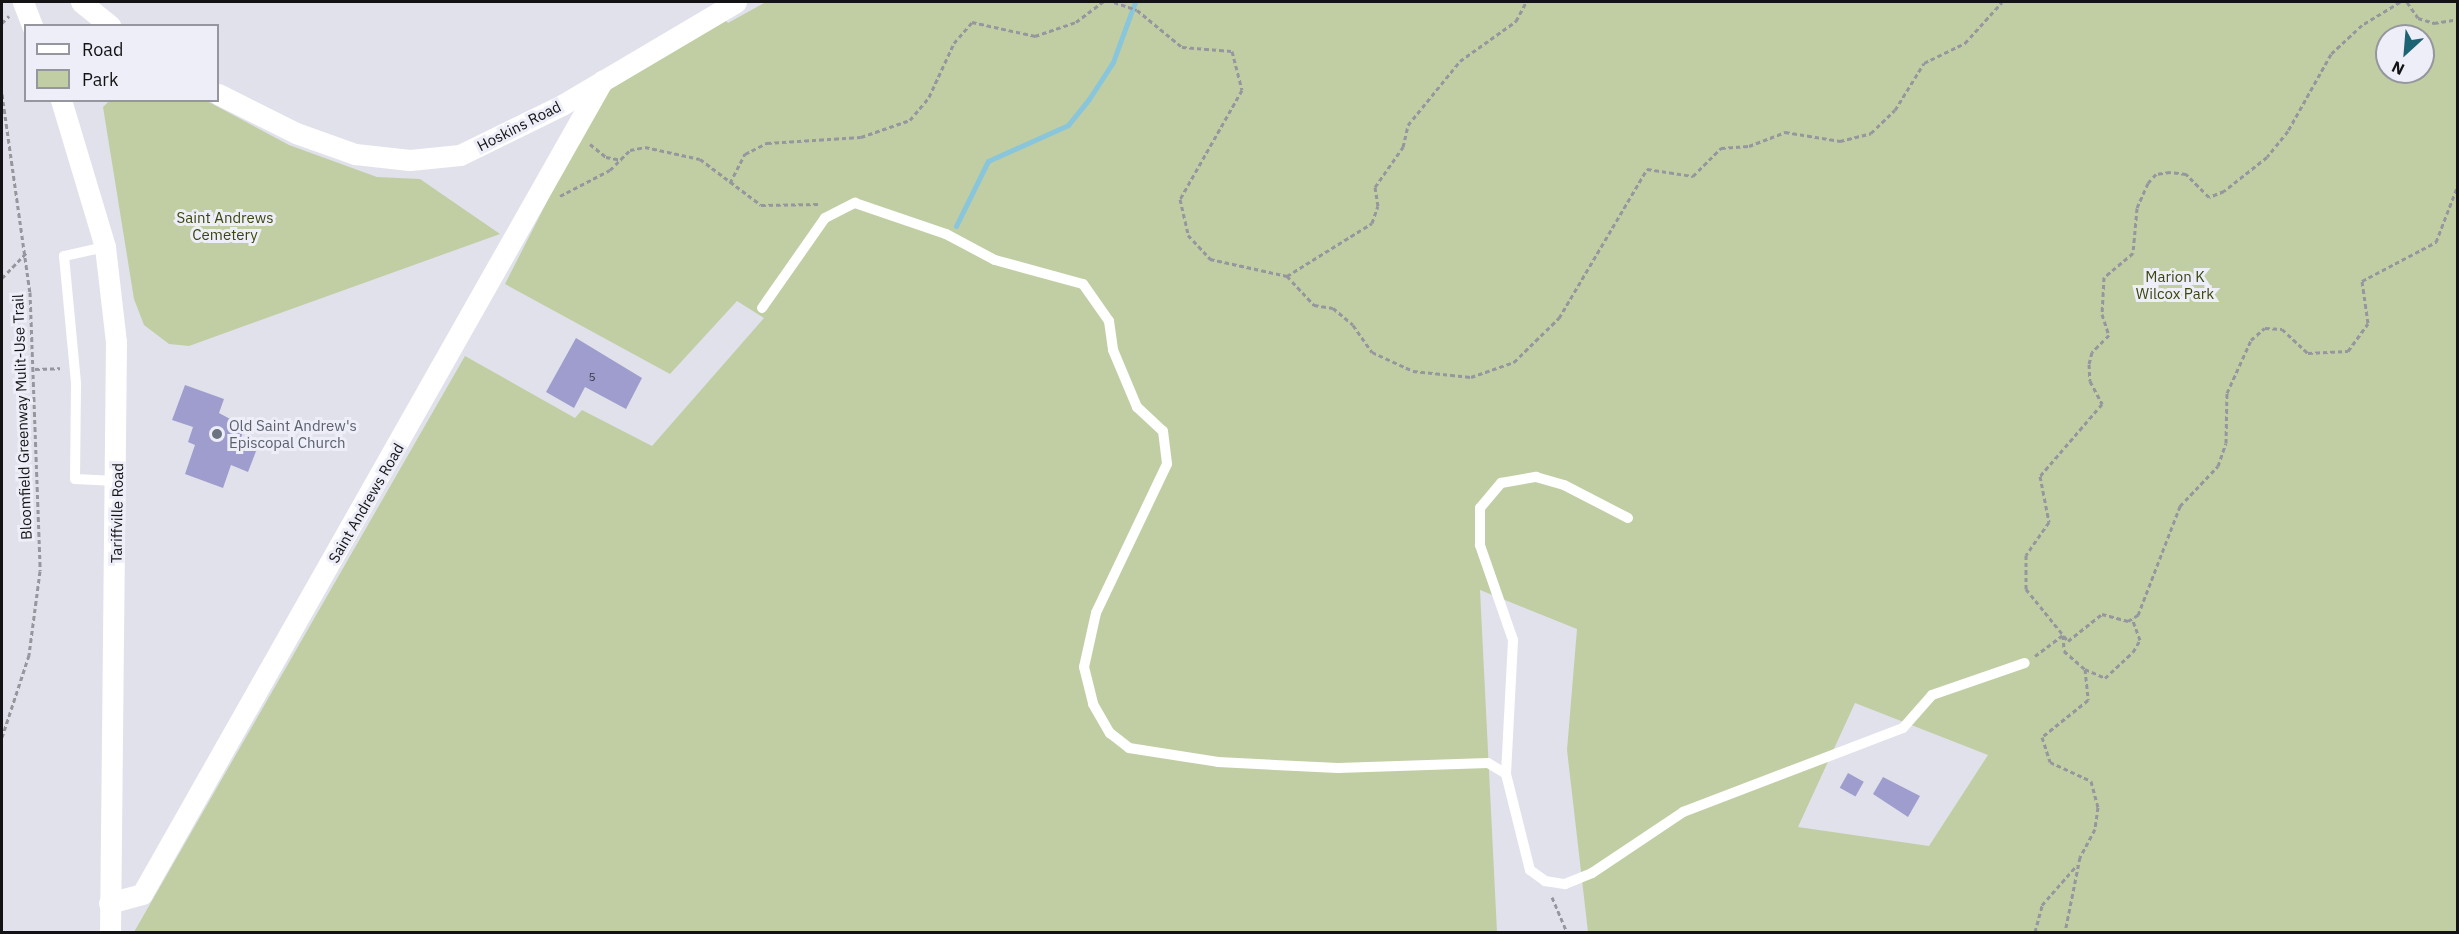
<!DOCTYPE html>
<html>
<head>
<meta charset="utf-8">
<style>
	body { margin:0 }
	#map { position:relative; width:2459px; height:934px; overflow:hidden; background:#e1e1eb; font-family:"IBM Plex Sans",sans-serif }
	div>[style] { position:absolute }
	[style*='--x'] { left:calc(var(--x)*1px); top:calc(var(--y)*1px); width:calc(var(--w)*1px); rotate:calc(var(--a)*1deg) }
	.green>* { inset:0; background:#c1cea4 }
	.stream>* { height:5px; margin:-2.5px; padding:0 2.5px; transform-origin:2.5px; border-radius:2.5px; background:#89c5db }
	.building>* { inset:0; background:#9f9dcd; transform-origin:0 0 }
	.path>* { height:3px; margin-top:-1.5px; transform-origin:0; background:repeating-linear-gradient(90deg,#96969e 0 4.5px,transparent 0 7.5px) }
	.lane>* { height:10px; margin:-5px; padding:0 5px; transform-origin:5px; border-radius:5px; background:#fff }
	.street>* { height:21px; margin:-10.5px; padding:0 10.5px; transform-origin:10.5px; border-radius:10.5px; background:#fff }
	.dots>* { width:16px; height:16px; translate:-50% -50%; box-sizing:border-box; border:3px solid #eeeef8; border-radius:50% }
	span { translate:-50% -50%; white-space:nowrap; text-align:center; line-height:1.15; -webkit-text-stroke:6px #eeeef8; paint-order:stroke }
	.number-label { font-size:12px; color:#363644 }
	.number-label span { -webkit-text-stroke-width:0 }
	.street-label { font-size:15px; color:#131316 }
	.park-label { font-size:15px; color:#39460e }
	.worship-label { font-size:15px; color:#5b616d }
	.left { translate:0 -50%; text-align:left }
	.frame { position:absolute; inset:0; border:3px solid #131316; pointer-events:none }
	.legend { position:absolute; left:24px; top:24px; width:195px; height:78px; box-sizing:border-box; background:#eeeef8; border:2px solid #96969e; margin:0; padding:8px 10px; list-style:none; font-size:18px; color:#131316 }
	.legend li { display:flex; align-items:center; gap:12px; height:30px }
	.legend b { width:30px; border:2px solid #96969e }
	.north { position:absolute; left:2375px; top:24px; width:60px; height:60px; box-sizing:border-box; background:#eeeef8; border:2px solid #96969e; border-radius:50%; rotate:206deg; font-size:16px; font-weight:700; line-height:24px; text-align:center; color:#131316 }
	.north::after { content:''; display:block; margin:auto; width:21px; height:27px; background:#1c6373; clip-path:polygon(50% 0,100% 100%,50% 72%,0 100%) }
</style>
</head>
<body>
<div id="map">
	<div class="green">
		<div style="clip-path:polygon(evenodd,766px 2px,2457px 2px,2457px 932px,1588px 932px,1567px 750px,1577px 629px,1480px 590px,1497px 932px,134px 932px,465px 356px,575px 418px,582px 410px,652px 446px,764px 318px,737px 301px,670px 374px,505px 284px,582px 133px,603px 80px,718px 12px,728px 23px,766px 2px,2387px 36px,2423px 36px,2423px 72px,2387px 72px,2387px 36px,766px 2px,1855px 703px,1988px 755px,1929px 846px,1798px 827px,1855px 703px)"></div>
		<div style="clip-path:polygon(109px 101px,207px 101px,289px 145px,377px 177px,420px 179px,500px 234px,189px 346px,169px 344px,144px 325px,134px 299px,103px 107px)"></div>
	</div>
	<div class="stream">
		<div style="--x:956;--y:226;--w:72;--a:-63.8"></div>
		<div style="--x:988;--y:161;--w:88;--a:-24.2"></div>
		<div style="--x:1068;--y:125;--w:33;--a:-51"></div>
		<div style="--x:1089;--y:99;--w:44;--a:-57"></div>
		<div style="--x:1113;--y:62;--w:64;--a:-69.9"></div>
	</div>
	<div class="building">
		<div style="clip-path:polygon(576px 338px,642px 378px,626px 409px,585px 387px,574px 408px,546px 392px)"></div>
		<div style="clip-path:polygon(185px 385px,224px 399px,219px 413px,245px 427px,240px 440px,258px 446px,248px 472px,231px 465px,223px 488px,185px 474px,195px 445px,188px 442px,193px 427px,172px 420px)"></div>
		<div style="left:1848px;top:773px;width:18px;height:17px;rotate:29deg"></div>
		<div style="clip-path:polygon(1883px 777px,1920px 796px,1908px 817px,1873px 794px)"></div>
	</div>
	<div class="path">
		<div style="--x:1114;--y:2;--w:24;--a:19"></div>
		<div style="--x:1137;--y:10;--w:58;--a:39.4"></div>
		<div style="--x:1182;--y:47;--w:50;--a:4.6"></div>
		<div style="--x:1232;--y:51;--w:40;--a:75.6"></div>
		<div style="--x:1242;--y:90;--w:125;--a:119.6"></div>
		<div style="--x:1180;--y:199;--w:37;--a:77"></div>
		<div style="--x:1188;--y:235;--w:33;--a:47"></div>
		<div style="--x:1210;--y:259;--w:79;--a:12.4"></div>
		<div style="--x:1287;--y:276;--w:40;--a:47"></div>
		<div style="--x:1314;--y:305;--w:19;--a:9"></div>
		<div style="--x:1333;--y:308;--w:26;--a:40"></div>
		<div style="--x:1353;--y:325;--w:33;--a:55"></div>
		<div style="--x:1372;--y:352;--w:45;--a:24.9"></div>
		<div style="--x:1413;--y:371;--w:58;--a:5.9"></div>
		<div style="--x:1471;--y:377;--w:46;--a:-19.2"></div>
		<div style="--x:1514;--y:362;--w:63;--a:-44.4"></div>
		<div style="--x:1559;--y:318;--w:173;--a:-59.4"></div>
		<div style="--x:1647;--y:169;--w:47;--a:8.7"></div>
		<div style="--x:1693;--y:176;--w:40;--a:-45"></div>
		<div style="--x:1721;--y:148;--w:28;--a:-4"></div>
		<div style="--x:1749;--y:146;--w:39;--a:-21"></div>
		<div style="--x:1785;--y:132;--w:56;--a:9.3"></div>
		<div style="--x:1840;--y:141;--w:32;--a:-14"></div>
		<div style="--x:1871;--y:133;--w:33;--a:-44"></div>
		<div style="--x:1895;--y:110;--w:55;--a:-58.3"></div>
		<div style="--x:1924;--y:63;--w:46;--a:-26"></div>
		<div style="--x:1965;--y:43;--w:55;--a:-47.9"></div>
		<div style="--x:2400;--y:2;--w:44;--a:148.8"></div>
		<div style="--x:2362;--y:25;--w:42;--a:136.9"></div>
		<div style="--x:2331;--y:54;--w:88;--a:119.2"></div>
		<div style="--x:2288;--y:131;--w:33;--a:129"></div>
		<div style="--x:2267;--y:157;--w:55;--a:141.7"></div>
		<div style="--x:2224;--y:191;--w:16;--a:158"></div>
		<div style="--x:2209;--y:197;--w:33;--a:-135"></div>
		<div style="--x:2186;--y:174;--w:16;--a:-173"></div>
		<div style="--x:2170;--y:172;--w:14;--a:172"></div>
		<div style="--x:2156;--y:174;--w:12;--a:132"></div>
		<div style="--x:2148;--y:183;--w:27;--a:114"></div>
		<div style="--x:2137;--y:208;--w:45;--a:95.1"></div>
		<div style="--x:2133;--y:253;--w:38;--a:140"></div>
		<div style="--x:2104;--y:277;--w:37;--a:93"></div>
		<div style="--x:2102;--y:314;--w:22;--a:72"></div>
		<div style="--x:2109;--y:335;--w:24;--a:135"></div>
		<div style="--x:2092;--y:352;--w:12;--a:104"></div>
		<div style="--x:2089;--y:364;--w:17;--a:87"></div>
		<div style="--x:2090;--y:381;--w:26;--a:62"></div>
		<div style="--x:2102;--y:404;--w:95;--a:130.7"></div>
		<div style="--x:2040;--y:476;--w:47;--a:78.9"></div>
		<div style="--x:2049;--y:522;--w:40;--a:124.9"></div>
		<div style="--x:2026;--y:555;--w:34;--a:90"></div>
		<div style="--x:2026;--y:589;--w:67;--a:51.1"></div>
		<div style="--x:2068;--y:641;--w:43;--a:-38.5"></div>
		<div style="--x:2102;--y:614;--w:27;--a:15"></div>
		<div style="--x:2128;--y:621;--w:12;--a:-31"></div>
		<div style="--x:2138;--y:615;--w:117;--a:-68.9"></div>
		<div style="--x:2180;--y:506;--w:55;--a:-46.5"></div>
		<div style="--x:2218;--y:466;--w:24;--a:-71"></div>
		<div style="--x:2226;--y:443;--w:50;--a:-88.9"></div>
		<div style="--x:2227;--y:393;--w:58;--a:-65.6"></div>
		<div style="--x:2251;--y:340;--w:18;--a:-41"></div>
		<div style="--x:2265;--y:328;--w:17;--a:3"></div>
		<div style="--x:2282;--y:329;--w:35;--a:43"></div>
		<div style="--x:2308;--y:353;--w:40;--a:-2.9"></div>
		<div style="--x:2348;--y:351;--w:34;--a:-54"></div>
		<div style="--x:2368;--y:323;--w:42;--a:-98.1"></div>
		<div style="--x:2362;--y:281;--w:84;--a:-27.8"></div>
		<div style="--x:2436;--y:242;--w:61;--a:-68.9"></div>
		<div style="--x:2407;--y:2;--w:19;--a:55"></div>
		<div style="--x:2418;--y:18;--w:17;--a:17"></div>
		<div style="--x:2434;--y:23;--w:24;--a:-9"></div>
		<div style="--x:2;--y:23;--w:10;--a:-45"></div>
		<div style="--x:2;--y:94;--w:200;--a:82"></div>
		<div style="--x:30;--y:292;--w:279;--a:87.9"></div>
		<div style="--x:40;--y:571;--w:85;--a:97.5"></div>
		<div style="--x:29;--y:655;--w:86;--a:108.2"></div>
		<div style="--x:590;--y:144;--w:21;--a:39"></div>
		<div style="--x:606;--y:157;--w:16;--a:11"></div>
		<div style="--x:730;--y:183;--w:33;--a:-63"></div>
		<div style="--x:745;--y:154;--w:25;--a:-27"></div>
		<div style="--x:767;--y:143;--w:94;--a:-3.7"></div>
		<div style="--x:861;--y:137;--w:52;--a:-19.1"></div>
		<div style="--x:910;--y:120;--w:30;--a:-50"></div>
		<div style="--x:929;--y:97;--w:60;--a:-65.2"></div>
		<div style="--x:954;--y:43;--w:28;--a:-49"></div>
		<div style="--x:972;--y:22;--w:65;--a:12.5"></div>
		<div style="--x:1035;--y:36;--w:43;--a:-18.9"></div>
		<div style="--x:1076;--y:22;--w:34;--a:-37"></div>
		<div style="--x:560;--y:196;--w:56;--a:-27.5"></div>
		<div style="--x:610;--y:170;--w:28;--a:-45"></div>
		<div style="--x:630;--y:150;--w:15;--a:-11"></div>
		<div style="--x:645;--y:147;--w:56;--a:12.3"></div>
		<div style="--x:700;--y:159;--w:76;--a:37"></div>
		<div style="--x:761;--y:205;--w:59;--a:-1"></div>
		<div style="--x:1287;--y:276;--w:100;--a:-31.9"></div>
		<div style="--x:1372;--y:223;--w:18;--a:-71"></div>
		<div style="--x:1378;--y:206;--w:19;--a:-99"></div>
		<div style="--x:1375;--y:187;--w:49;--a:-55"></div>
		<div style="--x:1403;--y:147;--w:23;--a:-77"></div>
		<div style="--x:1408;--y:125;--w:82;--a:-50.9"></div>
		<div style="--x:1460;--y:61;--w:69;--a:-35.5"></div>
		<div style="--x:1516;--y:21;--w:21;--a:-62"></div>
		<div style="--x:2;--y:278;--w:35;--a:-46"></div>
		<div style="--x:35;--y:369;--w:25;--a:-2"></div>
		<div style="--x:2035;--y:656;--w:35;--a:-37"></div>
		<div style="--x:2063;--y:635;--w:16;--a:86"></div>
		<div style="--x:2064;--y:651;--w:28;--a:41"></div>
		<div style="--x:2085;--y:669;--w:31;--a:84"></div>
		<div style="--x:2088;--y:700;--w:59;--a:141.2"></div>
		<div style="--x:2042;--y:737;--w:26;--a:72"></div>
		<div style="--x:2050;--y:762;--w:45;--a:24.9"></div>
		<div style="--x:2091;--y:781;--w:27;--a:75"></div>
		<div style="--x:2098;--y:807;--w:22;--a:98"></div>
		<div style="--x:2095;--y:829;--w:32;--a:118"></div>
		<div style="--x:2080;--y:857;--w:76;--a:101.3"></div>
		<div style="--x:2085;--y:669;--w:22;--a:24"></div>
		<div style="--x:2105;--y:678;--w:38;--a:-43"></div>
		<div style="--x:2133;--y:652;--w:14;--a:-60"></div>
		<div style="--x:2140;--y:640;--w:23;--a:-110"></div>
		<div style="--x:1552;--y:897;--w:38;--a:67"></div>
		<div style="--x:2035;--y:932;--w:28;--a:-75"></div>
		<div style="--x:2042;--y:905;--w:53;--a:-48.8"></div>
	</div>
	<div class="lane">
		<div style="--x:105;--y:247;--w:42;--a:167.6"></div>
		<div style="--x:64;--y:256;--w:129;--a:84.6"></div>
		<div style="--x:76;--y:384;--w:95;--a:90.6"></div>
		<div style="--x:75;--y:479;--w:41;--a:2.8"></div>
		<div style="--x:762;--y:308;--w:110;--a:-55"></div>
		<div style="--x:825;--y:218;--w:34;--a:-27"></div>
		<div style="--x:855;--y:203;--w:96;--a:18.8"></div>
		<div style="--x:946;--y:234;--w:55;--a:28"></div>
		<div style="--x:995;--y:260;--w:91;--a:15.3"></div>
		<div style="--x:1083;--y:284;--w:45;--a:54.9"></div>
		<div style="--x:1109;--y:321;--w:29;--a:82"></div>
		<div style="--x:1113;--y:350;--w:62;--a:67.2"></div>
		<div style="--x:1137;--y:407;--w:35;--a:43"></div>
		<div style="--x:1163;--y:431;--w:33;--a:83"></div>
		<div style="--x:1167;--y:464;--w:165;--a:115.5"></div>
		<div style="--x:1096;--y:613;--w:55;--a:102.5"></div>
		<div style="--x:1084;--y:667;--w:38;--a:76"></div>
		<div style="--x:1093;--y:704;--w:34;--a:60"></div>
		<div style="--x:1110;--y:733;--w:24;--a:38"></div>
		<div style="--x:1129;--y:748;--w:90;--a:8.9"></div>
		<div style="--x:1218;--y:762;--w:120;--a:2.9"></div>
		<div style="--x:1338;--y:768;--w:150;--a:-1.9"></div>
		<div style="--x:1488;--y:763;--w:21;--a:31"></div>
		<div style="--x:1506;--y:774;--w:99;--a:76"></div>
		<div style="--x:1530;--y:870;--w:19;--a:36"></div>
		<div style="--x:1545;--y:881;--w:20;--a:9"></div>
		<div style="--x:1565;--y:884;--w:29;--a:-22"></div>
		<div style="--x:1592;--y:873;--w:110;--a:-33.8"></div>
		<div style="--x:1683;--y:812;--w:235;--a:-20.9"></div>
		<div style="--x:1903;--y:728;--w:44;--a:-48.7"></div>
		<div style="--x:1932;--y:695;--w:98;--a:-19"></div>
		<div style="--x:1506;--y:774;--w:134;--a:-87"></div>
		<div style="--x:1513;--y:640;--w:101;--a:-109.2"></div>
		<div style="--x:1480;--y:545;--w:37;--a:-90"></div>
		<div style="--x:1480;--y:508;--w:33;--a:-50"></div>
		<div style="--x:1501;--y:483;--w:36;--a:-10"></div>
		<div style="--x:1536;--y:477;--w:29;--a:16"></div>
		<div style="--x:1564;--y:485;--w:72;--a:27.3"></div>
	</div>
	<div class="street">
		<div style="--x:23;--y:2;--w:26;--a:69"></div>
		<div style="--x:81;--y:2;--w:38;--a:39"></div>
		<div style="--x:218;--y:94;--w:87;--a:26.6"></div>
		<div style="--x:296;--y:133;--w:63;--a:19.6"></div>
		<div style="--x:355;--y:154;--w:55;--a:6.2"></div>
		<div style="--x:410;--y:160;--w:50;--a:-5.7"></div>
		<div style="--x:460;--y:155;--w:114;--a:-26.1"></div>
		<div style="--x:562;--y:105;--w:202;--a:-30.6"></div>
		<div style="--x:61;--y:100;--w:153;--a:73.3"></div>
		<div style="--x:105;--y:247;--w:96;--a:83.4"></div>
		<div style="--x:116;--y:342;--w:590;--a:90.58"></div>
		<div style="--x:109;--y:903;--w:34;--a:-15"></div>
		<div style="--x:142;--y:894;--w:935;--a:-60.48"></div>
	</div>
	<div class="dots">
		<div style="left:217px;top:434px;background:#6b7280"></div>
	</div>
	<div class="number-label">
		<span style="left:592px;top:377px">5</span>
	</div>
	<div class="street-label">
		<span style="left:519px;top:126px;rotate:-27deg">Hoskins Road</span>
		<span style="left:22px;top:417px;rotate:-92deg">Bloomfield Greenway Mulit-Use Trail</span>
		<span style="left:366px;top:503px;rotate:-60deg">Saint Andrews Road</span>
		<span style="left:117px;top:513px;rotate:-89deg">Tariffville Road</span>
	</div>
	<div class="park-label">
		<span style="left:225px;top:226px">Saint Andrews<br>Cemetery</span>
		<span style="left:2175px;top:285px">Marion K<br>Wilcox Park</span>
	</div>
	<div class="worship-label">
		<span class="left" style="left:229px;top:434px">Old Saint Andrew's<br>Episcopal Church</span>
	</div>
	<div class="frame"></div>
	<ul class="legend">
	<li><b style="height:8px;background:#fff"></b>Road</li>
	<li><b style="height:16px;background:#c1cea4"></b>Park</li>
	</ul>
	<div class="north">N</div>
</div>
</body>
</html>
